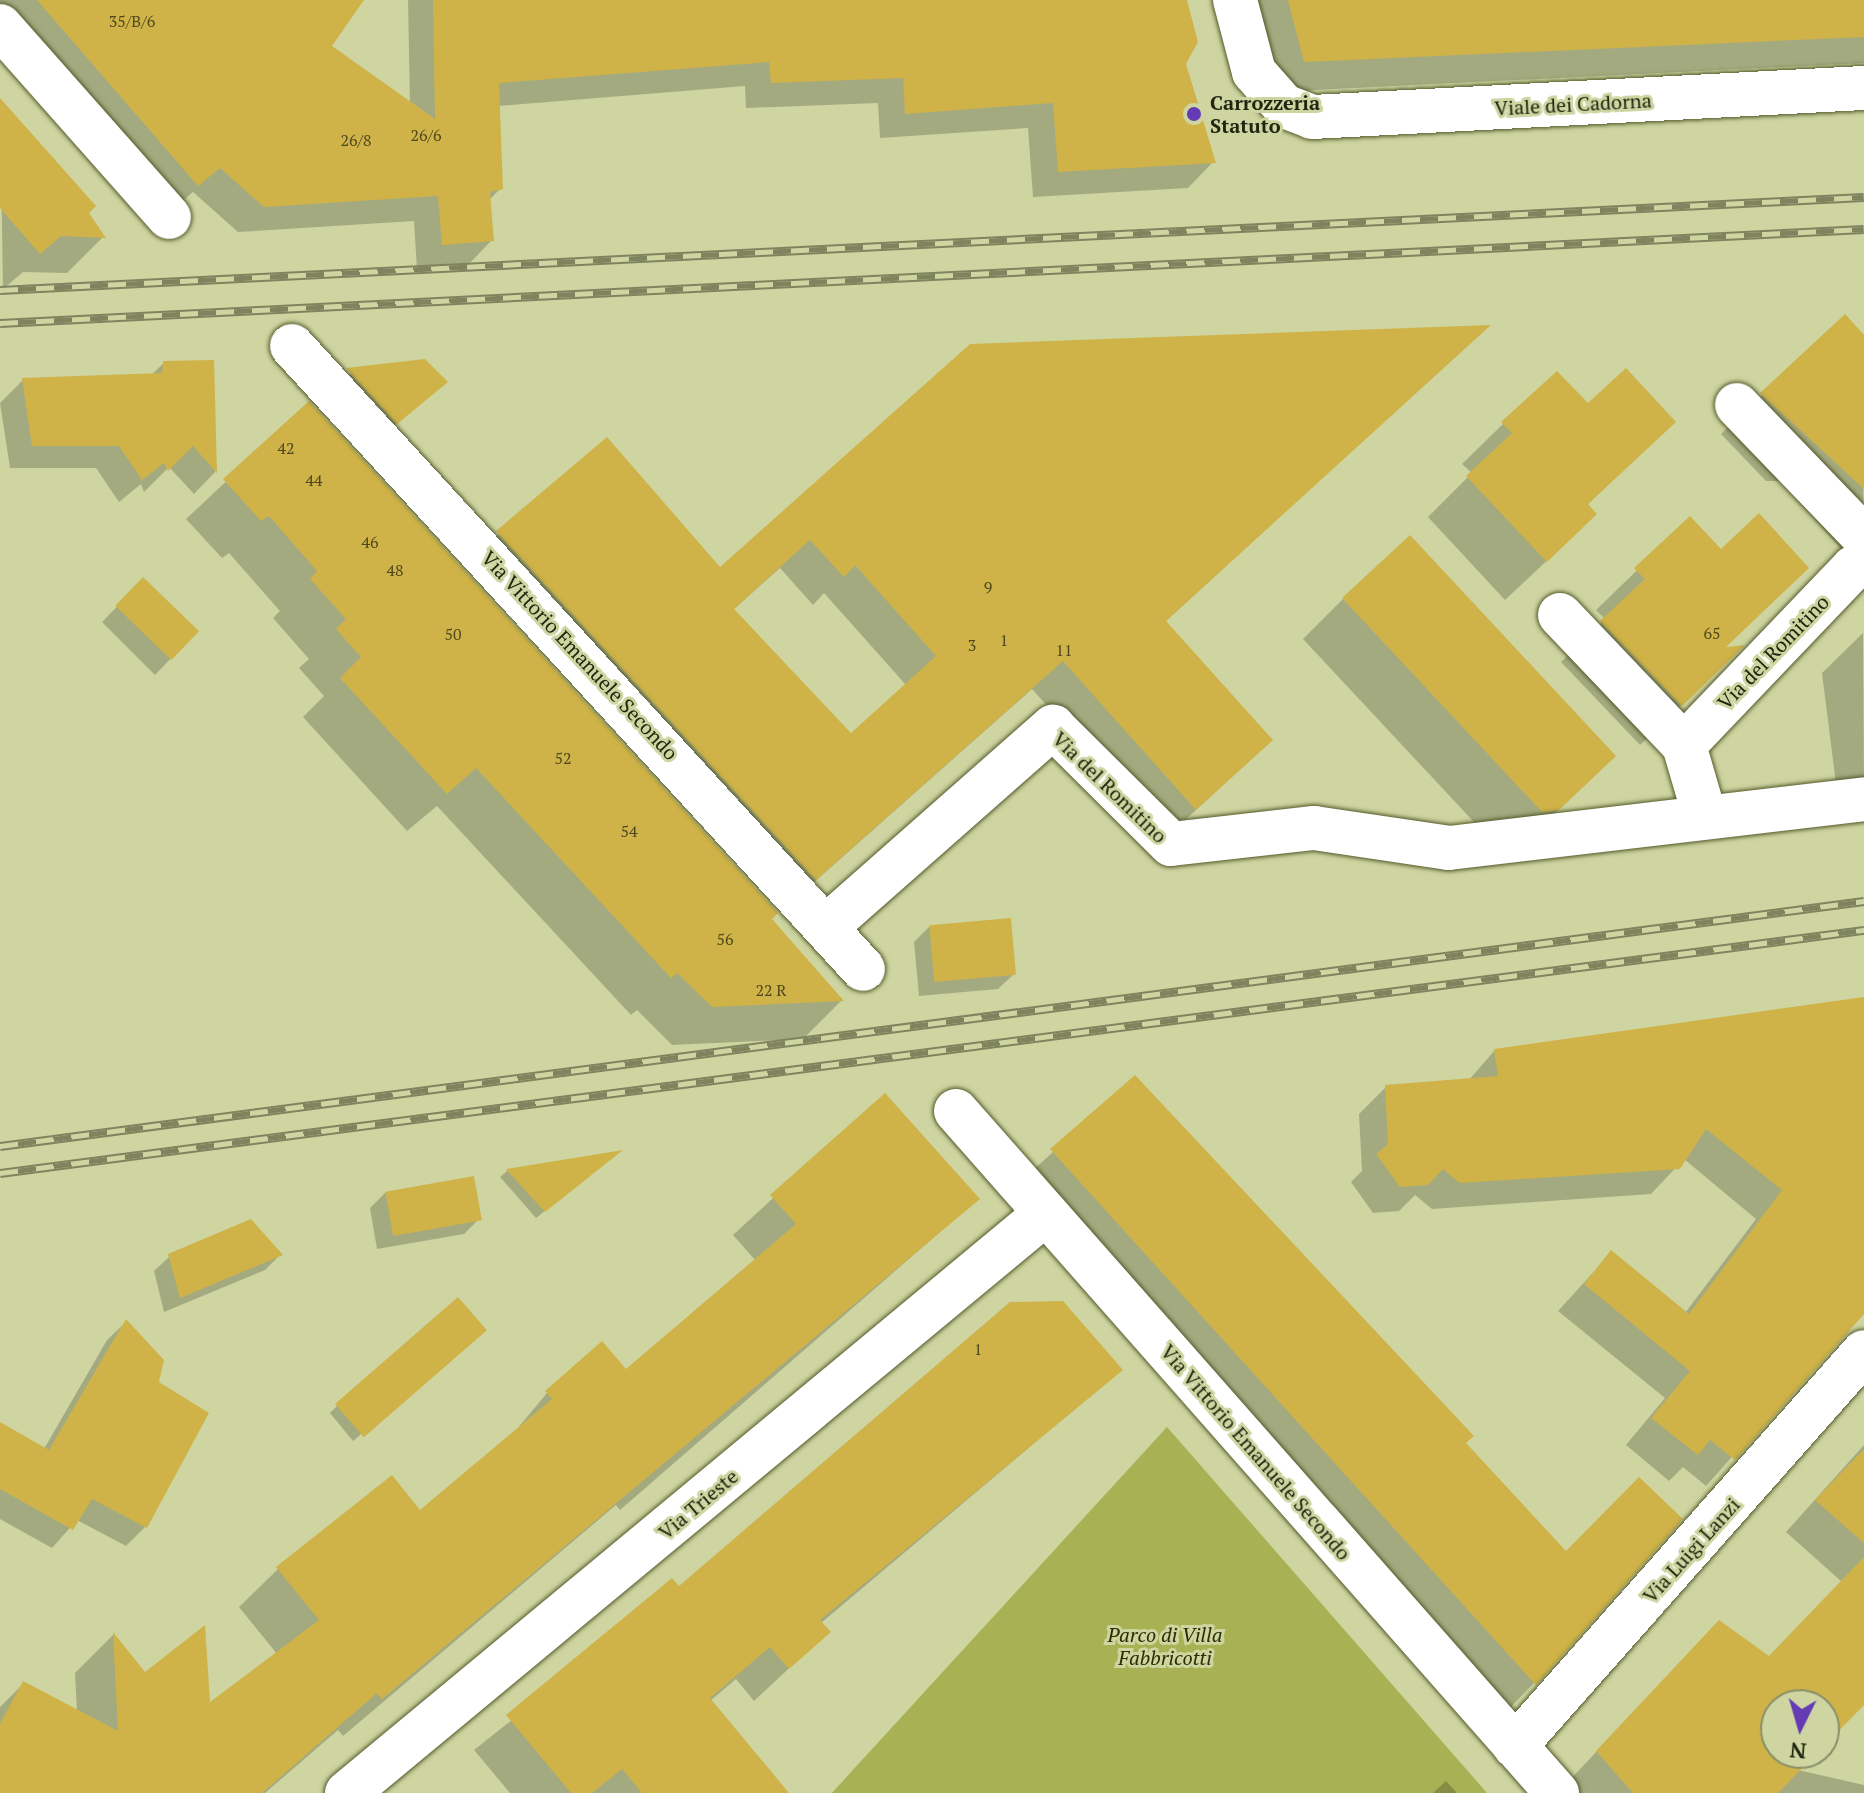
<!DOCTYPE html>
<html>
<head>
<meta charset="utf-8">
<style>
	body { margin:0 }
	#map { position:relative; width:1864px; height:1793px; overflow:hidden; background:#ced5a1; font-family:"PT Serif",serif }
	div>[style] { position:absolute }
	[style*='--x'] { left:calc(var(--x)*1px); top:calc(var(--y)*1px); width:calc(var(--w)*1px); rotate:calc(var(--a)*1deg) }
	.green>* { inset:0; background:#a8b153 }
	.shadow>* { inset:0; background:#0003 }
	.building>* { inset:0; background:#cfb348; transform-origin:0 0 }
	.roads { filter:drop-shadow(0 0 2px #555a2a) drop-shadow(0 0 2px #555a2a) }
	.minor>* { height:44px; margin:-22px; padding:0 22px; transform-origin:22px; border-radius:22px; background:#fff }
	.rail>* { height:9px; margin-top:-4.5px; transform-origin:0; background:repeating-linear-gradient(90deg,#ced5a1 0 18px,#7f845e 0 36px); box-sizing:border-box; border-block:2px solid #7f845e }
	.dots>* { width:22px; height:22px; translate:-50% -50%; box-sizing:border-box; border:4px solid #ced5a1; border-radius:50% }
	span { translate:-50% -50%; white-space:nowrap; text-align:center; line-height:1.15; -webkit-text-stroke:6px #ced5a1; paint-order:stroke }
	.number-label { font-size:16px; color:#4d481e }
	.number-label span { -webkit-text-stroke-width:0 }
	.poi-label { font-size:20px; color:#222510; font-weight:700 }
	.left { translate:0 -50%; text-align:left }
	.street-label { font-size:20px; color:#222510 }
	.park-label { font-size:20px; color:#2a2e01; font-style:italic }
	.north { position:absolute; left:1760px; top:1689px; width:80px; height:80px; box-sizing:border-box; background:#ced5a1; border:2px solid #898f67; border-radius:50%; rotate:185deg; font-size:22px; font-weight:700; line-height:32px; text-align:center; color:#222510 }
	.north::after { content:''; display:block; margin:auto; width:28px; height:36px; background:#643bb3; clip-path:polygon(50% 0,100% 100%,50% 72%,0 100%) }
</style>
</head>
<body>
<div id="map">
	<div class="green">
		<div style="clip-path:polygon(1167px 1427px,1487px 1793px,832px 1793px,841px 1783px)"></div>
	</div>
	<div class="shadow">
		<div style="clip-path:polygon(0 0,361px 0,329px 47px,410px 104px,408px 0,1185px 0,1184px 64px,1213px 162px,1188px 188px,1033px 197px,1028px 128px,880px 138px,878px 103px,746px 108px,745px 86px,498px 106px,501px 188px,488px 201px,492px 240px,467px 266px,417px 270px,414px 221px,238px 232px,193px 192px,172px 210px,0 14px)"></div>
		<div style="clip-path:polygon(1251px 0,1864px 0,1864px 63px,1273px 92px)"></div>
		<div style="clip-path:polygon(0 103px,103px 237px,67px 273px,23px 272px,3px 289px)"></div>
		<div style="clip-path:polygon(1845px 317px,1864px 338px,1863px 573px,1780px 481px,1766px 481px,1721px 434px)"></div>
		<div style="clip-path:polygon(evenodd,1486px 327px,1165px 622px,1271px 740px,1166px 838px,1032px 689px,785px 908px,468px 562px,606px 440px,719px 570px,970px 346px,1486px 327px,780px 568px,813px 605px,824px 593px,906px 685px,851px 735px,733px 610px,780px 568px)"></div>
		<div style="clip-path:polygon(425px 361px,438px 389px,389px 430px,340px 376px)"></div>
		<div style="clip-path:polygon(212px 362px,215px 472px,194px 494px,169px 467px,144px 492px,141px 484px,119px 502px,96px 468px,10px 468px,0 403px,23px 380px,151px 375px,164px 363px)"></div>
		<div style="clip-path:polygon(309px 404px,841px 1001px,803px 1039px,672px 1045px,637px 1010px,631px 1015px,437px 806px,407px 831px,303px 717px,324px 696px,299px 668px,309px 659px,273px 618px,280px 611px,229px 553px,222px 558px,186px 519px)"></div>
		<div style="clip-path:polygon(1588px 406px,1673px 422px,1586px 506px,1554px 554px,1505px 600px,1428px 517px,1472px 473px,1462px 464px,1503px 424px)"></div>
		<div style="clip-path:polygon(1690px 519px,1721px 552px,1723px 649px,1702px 685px,1640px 745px,1561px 662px,1605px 619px,1596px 610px)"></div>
		<div style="clip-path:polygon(136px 587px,196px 632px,155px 675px,102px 622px)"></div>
		<div style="clip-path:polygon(1343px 599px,1573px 796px,1516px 850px,1501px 851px,1303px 639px)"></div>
		<div style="clip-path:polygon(1863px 633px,1864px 781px,1836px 784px,1822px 673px)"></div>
		<div style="clip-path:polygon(930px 926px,1014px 974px,998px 989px,919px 996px,914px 942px)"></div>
		<div style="clip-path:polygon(1864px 999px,1864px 1308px,1706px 1486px,1683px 1467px,1669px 1481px,1626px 1445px,1665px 1398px,1558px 1311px,1611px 1253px,1685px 1313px,1756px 1219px,1684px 1159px,1651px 1194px,1432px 1209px,1415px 1195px,1399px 1211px,1373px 1213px,1351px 1182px,1362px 1171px,1359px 1114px,1386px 1087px,1469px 1080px,1495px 1050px)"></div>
		<div style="clip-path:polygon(1135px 1078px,1464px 1443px,1534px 1683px,1496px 1722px,1012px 1189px)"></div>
		<div style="clip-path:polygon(885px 1095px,978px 1199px,620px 1510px,616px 1505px,343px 1736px,338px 1730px,265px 1793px,0 1793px,0 1707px,23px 1684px,77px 1712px,75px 1673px,113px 1635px,145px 1675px,208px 1705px,277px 1654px,239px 1607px,278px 1569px,420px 1513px,512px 1435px,547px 1393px,626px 1372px,756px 1261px,733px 1235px)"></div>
		<div style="clip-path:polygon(618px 1153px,536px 1218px,500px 1177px,507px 1171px)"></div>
		<div style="clip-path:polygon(386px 1192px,479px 1219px,464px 1234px,377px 1249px,370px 1208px)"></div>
		<div style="clip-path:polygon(280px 1255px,265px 1270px,164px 1312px,154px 1271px,170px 1256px)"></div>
		<div style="clip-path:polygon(126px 1322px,156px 1382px,145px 1527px,126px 1546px,77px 1520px,52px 1548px,0 1519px,0 1437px,44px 1449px,107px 1340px)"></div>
		<div style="clip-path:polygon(477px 1337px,353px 1441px,330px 1413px,337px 1406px)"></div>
		<div style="clip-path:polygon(1121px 1370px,821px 1623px,828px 1632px,754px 1701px,736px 1679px,710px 1701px,787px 1793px,510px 1793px,474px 1750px,678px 1589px)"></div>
		<div style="clip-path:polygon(1864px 1445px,1864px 1702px,1824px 1722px,1824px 1705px,1776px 1705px,1776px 1753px,1815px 1753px,1798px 1770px,1864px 1785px,1864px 1793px,1575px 1793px,1567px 1783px,1688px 1654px,1768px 1658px,1842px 1582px,1786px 1532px)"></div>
		<div style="clip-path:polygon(1446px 1781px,1457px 1793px,1433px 1793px)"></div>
	</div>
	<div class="building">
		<div style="clip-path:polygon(37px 0,364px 0,332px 46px,435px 119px,433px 0,1187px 0,1198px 42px,1186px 64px,1216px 163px,1058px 172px,1053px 103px,905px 114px,903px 78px,771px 83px,769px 62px,499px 83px,503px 189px,490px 192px,494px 241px,442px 245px,438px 196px,264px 207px,220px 168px,198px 186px)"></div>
		<div style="clip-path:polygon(1288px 0,1864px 0,1864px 37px,1304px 62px)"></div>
		<div style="clip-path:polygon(0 98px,96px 206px,89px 213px,106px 238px,61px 236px,40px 254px,0 208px)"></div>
		<div style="clip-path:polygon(1845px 314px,1864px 335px,1864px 489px,1760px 393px)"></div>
		<div style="clip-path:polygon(evenodd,1491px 325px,1166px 621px,1273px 740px,1196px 810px,1063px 661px,816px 880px,496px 531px,607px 437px,720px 567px,970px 344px,1491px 325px,810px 540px,844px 577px,855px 565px,936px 656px,851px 733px,734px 609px,810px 540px)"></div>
		<div style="clip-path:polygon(425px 359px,448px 382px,397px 424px,346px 368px)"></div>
		<div style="clip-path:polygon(214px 360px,217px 473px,193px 446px,168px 471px,164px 463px,142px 480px,119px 446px,32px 446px,22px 378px,162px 373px,163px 361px)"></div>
		<div style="clip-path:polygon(1626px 368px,1676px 422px,1588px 504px,1597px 514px,1547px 562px,1466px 476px,1512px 433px,1501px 422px,1557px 371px,1588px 403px)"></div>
		<div style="clip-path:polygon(309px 401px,778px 913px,772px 919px,844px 1001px,712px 1007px,677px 973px,671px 978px,476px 768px,447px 794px,340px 678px,361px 657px,336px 629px,346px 619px,310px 579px,317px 571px,269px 516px,261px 521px,223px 479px)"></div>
		<div style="clip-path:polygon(1759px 513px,1809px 568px,1726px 647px,1745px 645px,1682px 706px,1600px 621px,1645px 579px,1634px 568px,1690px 516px,1721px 549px)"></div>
		<div style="clip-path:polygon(1410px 535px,1616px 756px,1559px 810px,1542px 812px,1342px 598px)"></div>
		<div style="left:143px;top:577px;width:78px;height:40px;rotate:44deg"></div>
		<div style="left:1011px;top:918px;width:57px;height:82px;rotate:85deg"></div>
		<div style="clip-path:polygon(1864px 997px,1864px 1314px,1735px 1460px,1710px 1440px,1698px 1455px,1651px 1418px,1690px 1371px,1584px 1284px,1611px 1250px,1689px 1314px,1782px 1190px,1706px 1129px,1680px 1169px,1460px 1183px,1443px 1169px,1428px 1185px,1400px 1187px,1376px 1154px,1388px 1144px,1385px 1085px,1498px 1076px,1494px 1049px)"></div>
		<div style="clip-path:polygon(1135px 1075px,1474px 1436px,1466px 1443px,1566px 1551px,1639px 1477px,1683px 1519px,1536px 1685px,1050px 1149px)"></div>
		<div style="clip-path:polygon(885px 1093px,980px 1199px,382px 1699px,377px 1693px,262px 1793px,0 1793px,0 1724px,23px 1681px,118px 1731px,113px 1632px,145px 1672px,205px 1625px,210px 1702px,319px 1620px,276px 1567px,392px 1475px,420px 1510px,552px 1399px,545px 1391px,602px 1341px,626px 1369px,796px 1224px,770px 1195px)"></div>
		<div style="clip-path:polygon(623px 1150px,545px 1212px,506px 1169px)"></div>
		<div style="left:474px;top:1176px;width:45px;height:90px;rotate:80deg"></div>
		<div style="clip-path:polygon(251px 1219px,283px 1255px,180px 1298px,168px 1254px)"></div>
		<div style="left:458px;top:1297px;width:44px;height:163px;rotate:49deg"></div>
		<div style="clip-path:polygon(1063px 1301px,1123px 1370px,820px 1620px,831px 1632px,789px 1669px,770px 1647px,710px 1698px,789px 1793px,642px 1793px,622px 1769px,592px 1793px,571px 1793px,506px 1715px,672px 1578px,679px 1586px,1010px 1302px)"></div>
		<div style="clip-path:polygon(126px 1319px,164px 1360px,159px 1382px,209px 1413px,147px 1528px,92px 1499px,73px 1530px,0 1489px,0 1422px,49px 1450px)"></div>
		<div style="clip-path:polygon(1864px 1449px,1864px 1543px,1815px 1500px)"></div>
		<div style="clip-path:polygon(1864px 1557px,1864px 1705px,1824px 1746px,1824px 1705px,1776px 1705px,1776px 1753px,1817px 1753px,1778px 1793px,1633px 1793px,1596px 1751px,1719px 1620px,1769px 1656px)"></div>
	</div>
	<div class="roads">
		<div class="minor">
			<div style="--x:1235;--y:0;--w:74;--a:75.2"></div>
			<div style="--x:1254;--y:72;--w:45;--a:48.6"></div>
			<div style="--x:1284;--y:106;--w:30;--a:21"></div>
			<div style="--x:1312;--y:117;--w:553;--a:-3.01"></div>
			<div style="--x:0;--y:26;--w:255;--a:48.5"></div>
			<div style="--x:292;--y:346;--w:845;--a:47.49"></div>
			<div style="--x:1737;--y:405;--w:183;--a:46.1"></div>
			<div style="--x:1560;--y:615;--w:180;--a:46.4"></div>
			<div style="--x:1705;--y:817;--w:75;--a:-106.3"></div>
			<div style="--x:1684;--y:745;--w:245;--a:-46.3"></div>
			<div style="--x:1853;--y:568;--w:11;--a:-10"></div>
			<div style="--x:826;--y:927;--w:303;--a:-41.4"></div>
			<div style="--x:1053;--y:727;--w:166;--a:44.8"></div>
			<div style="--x:1171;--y:844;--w:144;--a:-6.4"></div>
			<div style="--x:1314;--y:828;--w:136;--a:8.4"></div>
			<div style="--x:1449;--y:848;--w:418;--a:-6.7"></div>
			<div style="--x:956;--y:1111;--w:909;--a:48.61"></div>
			<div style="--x:1515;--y:1746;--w:526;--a:-48.47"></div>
			<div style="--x:347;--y:1793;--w:908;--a:-39.68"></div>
		</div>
	</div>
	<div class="rail">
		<div style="--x:0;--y:290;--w:1866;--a:-2.86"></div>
		<div style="--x:0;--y:323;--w:1866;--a:-2.89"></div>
		<div style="--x:0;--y:1146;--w:1880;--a:-7.49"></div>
		<div style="--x:0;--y:1173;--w:1880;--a:-7.43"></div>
	</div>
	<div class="dots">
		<div style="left:1194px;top:114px;background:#643bb3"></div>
	</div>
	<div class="number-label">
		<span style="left:132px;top:21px">35/B/6</span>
		<span style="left:426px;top:135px">26/6</span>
		<span style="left:356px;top:140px">26/8</span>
		<span style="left:286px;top:448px">42</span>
		<span style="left:314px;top:480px">44</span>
		<span style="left:370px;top:542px">46</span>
		<span style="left:395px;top:570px">48</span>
		<span style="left:988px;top:587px">9</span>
		<span style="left:1712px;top:633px">65</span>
		<span style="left:453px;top:634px">50</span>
		<span style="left:1004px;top:640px">1</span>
		<span style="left:972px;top:645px">3</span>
		<span style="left:1064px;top:650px">11</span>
		<span style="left:563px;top:758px">52</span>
		<span style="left:629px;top:831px">54</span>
		<span style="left:725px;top:939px">56</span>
		<span style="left:771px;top:990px">22 R</span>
		<span style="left:978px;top:1349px">1</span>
	</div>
	<div class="poi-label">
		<span class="left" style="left:1210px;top:114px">Carrozzeria<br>Statuto</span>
	</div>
	<div class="street-label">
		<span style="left:1573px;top:104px;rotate:-3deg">Viale dei Cadorna</span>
		<span style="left:1773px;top:652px;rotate:-46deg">Via del Romitino</span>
		<span style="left:580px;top:655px;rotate:47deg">Via Vittorio Emanuele Secondo</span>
		<span style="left:1110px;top:787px;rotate:44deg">Via del Romitino</span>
		<span style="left:1256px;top:1452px;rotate:49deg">Via Vittorio Emanuele Secondo</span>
		<span style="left:698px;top:1504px;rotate:-40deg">Via Trieste</span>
		<span style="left:1691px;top:1550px;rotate:-48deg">Via Luigi Lanzi</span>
	</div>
	<div class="park-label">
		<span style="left:1165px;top:1646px">Parco di Villa<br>Fabbricotti</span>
	</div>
	<div class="north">N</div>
</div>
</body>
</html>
